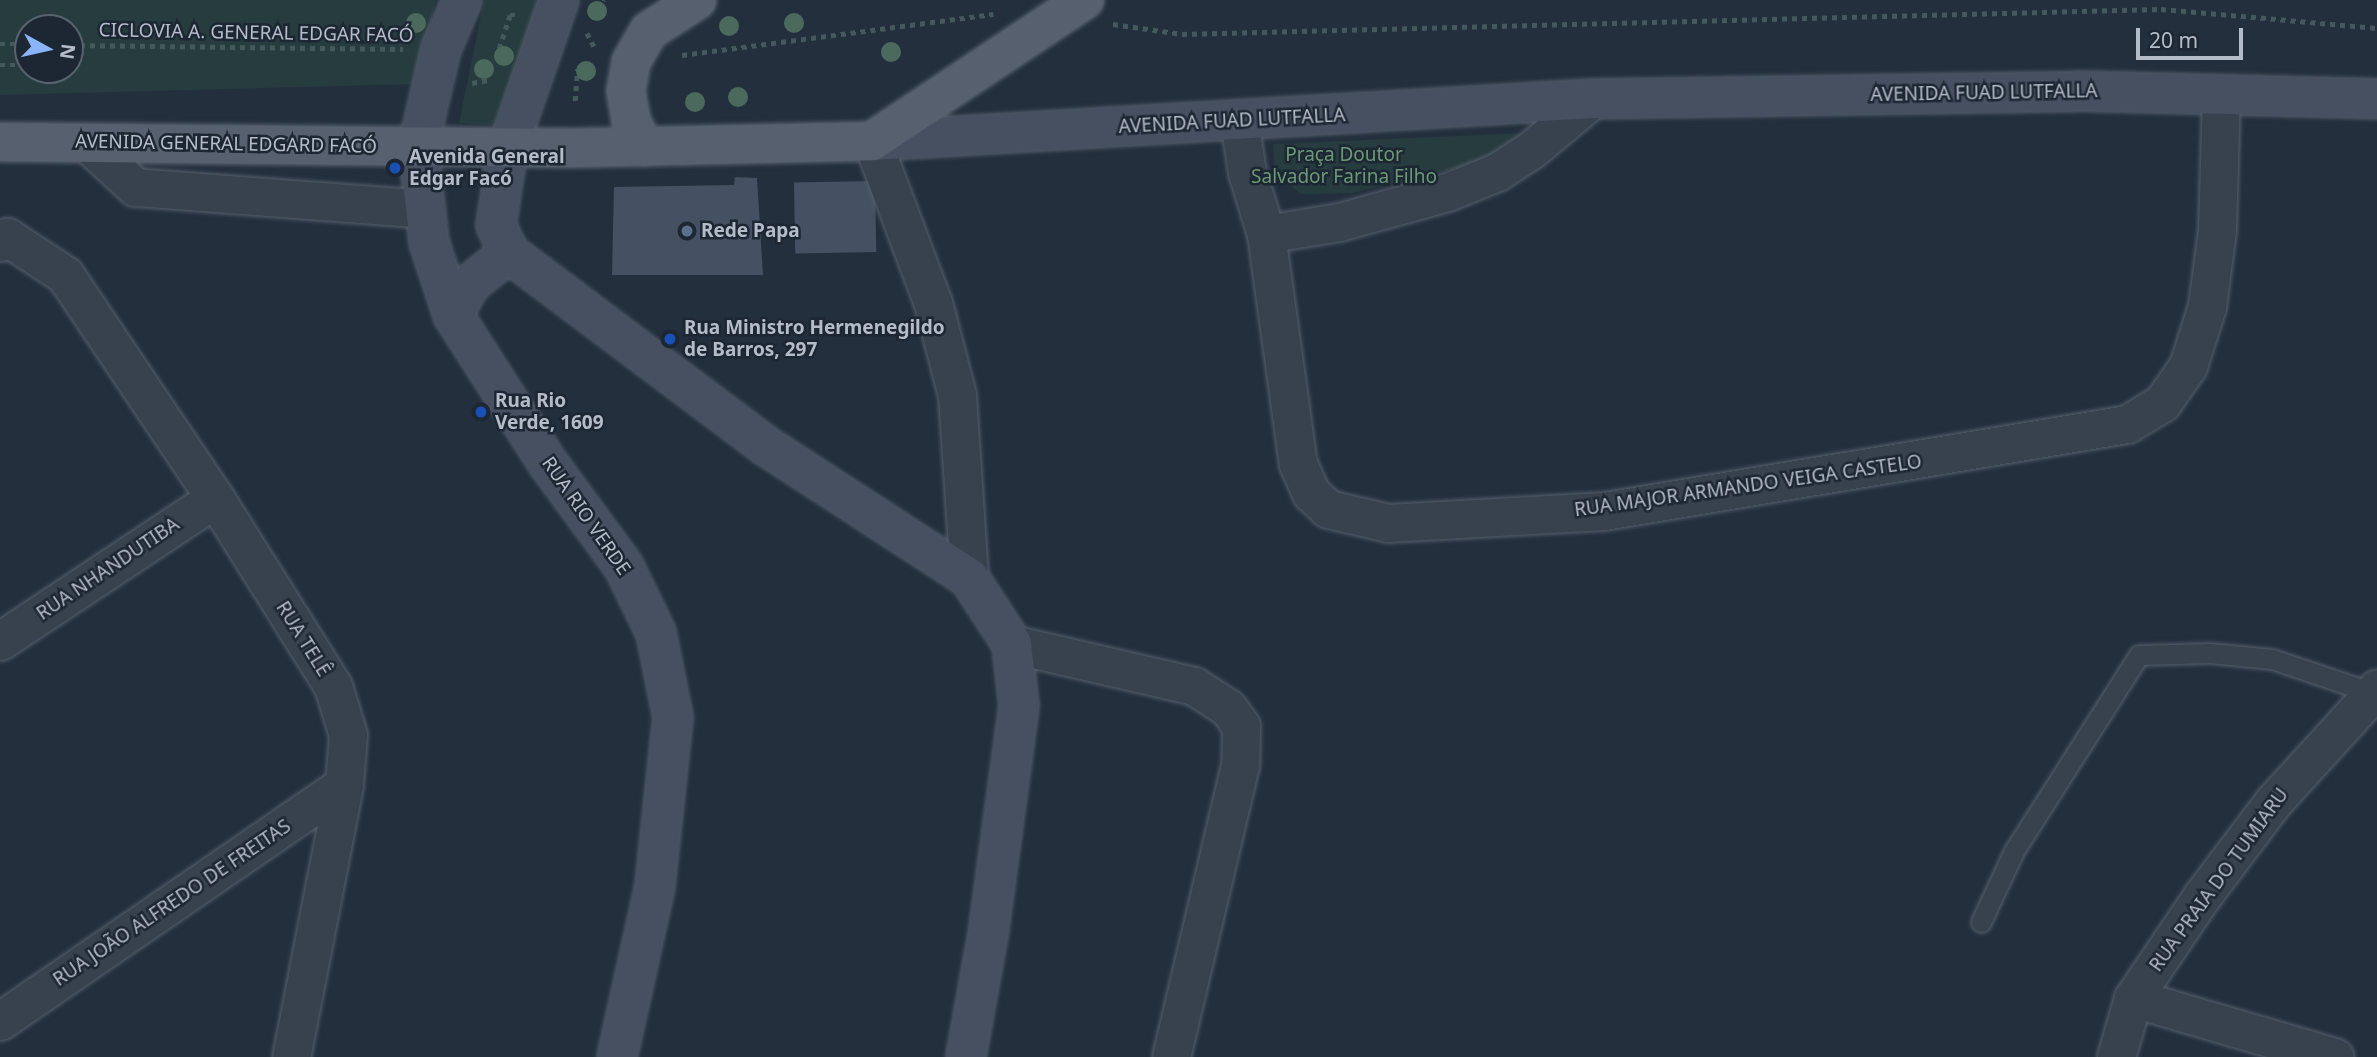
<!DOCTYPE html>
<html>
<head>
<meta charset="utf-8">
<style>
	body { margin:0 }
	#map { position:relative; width:2377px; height:1057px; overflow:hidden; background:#242f3e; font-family:"Noto Sans",sans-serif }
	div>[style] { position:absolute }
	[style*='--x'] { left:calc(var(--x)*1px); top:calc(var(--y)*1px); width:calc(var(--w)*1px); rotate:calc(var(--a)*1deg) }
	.green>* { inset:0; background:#263c3f }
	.building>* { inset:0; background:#455162; transform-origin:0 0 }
	.path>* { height:4.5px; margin-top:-2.25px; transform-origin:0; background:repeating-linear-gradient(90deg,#44595c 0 5px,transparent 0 10px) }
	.roads { filter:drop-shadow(0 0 2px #565f6c) drop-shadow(0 0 2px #565f6c) }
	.lane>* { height:19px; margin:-9.5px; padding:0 9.5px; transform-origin:9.5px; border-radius:9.5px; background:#38414e }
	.street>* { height:37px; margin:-18.5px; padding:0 18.5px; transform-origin:18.5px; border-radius:18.5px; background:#38414e }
	.secondary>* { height:38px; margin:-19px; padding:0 19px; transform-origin:19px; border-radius:19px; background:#465061 }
	.primary>* { height:38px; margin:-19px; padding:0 19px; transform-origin:19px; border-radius:19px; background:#56606e }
	.trees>* { width:20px; height:20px; margin:-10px; border-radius:50%; background:#4b6a5d }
	.dots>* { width:19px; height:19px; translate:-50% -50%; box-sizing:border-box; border:4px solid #1d2633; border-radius:50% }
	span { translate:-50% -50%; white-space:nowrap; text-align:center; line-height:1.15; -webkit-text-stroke:5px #1d2633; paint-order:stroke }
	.street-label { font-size:19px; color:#b4bcc9 }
	.park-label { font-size:19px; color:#6b9a76 }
	.poi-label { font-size:19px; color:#b4bcc9; font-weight:700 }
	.left { translate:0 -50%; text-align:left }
	.north { position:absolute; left:14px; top:14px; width:70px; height:70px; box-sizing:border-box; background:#1d2633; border:2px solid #59626f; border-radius:50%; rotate:98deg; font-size:19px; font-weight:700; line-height:28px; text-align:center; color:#b4bcc9 }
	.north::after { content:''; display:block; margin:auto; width:24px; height:32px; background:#8ab4f8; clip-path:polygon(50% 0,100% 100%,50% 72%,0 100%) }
	.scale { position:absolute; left:2136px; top:28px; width:107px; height:32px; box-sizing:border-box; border:4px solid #b4bcc9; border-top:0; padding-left:9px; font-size:21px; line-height:24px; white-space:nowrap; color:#b4bcc9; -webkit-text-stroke:5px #1d2633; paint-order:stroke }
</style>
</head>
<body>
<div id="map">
	<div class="green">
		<div style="clip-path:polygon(evenodd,0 0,436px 0,416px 84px,0 95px,0 0,28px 28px,70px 28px,70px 70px,28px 70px,28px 28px)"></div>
		<div style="clip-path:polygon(484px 0,547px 0,512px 126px,459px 123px)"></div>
		<div style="clip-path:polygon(1527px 133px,1480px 162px,1352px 193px,1301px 194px,1275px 174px,1273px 144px)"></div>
	</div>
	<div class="building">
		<div style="clip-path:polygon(735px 177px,757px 178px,763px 275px,612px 275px,614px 187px,734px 185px)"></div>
		<div style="left:875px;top:181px;width:71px;height:81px;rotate:89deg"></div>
	</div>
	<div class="path">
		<div style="--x:595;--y:19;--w:21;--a:-67"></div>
		<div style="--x:1113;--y:24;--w:70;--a:8.2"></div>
		<div style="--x:1182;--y:34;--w:979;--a:-1.46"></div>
		<div style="--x:2161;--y:9;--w:217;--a:5"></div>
		<div style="--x:587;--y:33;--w:19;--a:62"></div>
		<div style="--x:0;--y:44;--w:28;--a:0"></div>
		<div style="--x:70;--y:45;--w:333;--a:0.7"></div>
		<div style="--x:682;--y:55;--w:314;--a:-7.5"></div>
		<div style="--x:496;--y:58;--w:45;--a:-72"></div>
		<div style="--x:510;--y:15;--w:6;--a:0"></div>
		<div style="--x:0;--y:65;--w:28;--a:0"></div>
		<div style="--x:472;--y:83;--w:17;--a:-10"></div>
		<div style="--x:575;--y:101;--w:32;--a:-86"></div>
	</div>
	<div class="roads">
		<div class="lane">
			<div style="--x:1981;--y:922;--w:78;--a:-65.1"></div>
			<div style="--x:2014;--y:851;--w:232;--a:-57.5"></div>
			<div style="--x:2139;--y:655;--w:71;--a:-1.6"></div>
			<div style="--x:2210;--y:653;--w:62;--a:5.5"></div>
			<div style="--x:2272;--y:659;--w:107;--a:18.6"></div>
		</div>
		<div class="street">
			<div style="--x:1239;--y:120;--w:53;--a:81.3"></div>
			<div style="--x:1247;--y:172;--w:65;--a:73"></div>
			<div style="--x:1266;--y:234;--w:232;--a:82.1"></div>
			<div style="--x:1298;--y:464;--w:32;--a:66"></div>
			<div style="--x:1311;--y:493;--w:23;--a:43"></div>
			<div style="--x:1328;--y:509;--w:62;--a:13.1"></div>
			<div style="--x:1388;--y:523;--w:216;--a:-3.2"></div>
			<div style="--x:1604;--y:511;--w:530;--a:-9.44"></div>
			<div style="--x:2127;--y:424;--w:41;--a:-31"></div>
			<div style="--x:2162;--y:403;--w:45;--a:-54.9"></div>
			<div style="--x:2188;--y:366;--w:63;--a:-72.4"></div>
			<div style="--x:2207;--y:306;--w:77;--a:-82.5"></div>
			<div style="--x:2217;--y:230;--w:135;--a:-88.3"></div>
			<div style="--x:872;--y:141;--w:173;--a:69.4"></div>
			<div style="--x:933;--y:303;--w:95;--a:75.4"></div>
			<div style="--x:957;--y:395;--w:183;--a:86.2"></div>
			<div style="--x:86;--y:142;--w:67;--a:42.6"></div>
			<div style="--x:135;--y:187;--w:291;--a:4.3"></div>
			<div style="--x:1266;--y:234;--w:74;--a:-9.3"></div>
			<div style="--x:1339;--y:222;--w:112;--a:-15.5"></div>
			<div style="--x:1447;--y:192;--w:54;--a:-21.8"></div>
			<div style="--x:1497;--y:172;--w:40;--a:-32.9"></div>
			<div style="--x:1531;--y:150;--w:80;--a:-39.9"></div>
			<div style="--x:0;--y:242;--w:9;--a:-36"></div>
			<div style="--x:7;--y:237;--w:69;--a:33.2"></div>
			<div style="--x:65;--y:275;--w:269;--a:56.1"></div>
			<div style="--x:215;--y:498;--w:222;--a:57.9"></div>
			<div style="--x:333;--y:686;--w:51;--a:73"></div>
			<div style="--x:348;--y:735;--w:50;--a:94.6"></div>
			<div style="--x:344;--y:785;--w:277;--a:101"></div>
			<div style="--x:0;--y:641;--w:258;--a:-33.6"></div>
			<div style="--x:1012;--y:644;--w:187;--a:13"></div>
			<div style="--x:1194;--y:686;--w:40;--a:32.9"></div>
			<div style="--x:1228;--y:708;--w:22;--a:54"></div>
			<div style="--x:1241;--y:726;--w:39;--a:91"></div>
			<div style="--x:1240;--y:765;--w:300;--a:103.3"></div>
			<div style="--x:2133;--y:998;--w:210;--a:16.3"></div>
			<div style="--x:0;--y:1021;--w:417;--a:-34.5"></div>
			<div style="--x:2116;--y:1057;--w:61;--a:-73.9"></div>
			<div style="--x:2133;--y:998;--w:123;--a:-55.9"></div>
			<div style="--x:2202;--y:896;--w:118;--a:-52.9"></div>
			<div style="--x:2273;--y:802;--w:154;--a:-47.6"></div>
		</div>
		<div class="secondary">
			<div style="--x:462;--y:0;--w:53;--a:113.2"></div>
			<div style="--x:441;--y:49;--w:101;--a:103.2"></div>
			<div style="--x:418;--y:147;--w:96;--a:83.4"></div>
			<div style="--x:429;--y:242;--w:77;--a:71.8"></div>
			<div style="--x:453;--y:315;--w:174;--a:57.4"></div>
			<div style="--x:547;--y:462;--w:130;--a:53.7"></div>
			<div style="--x:624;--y:567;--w:73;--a:64.1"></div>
			<div style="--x:656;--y:633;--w:86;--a:78.6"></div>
			<div style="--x:673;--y:717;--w:170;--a:96.1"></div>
			<div style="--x:655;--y:886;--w:175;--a:102.5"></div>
			<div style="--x:559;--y:0;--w:156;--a:109.1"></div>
			<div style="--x:508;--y:147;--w:79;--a:98.7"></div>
			<div style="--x:496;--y:225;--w:31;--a:65"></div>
			<div style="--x:509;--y:253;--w:321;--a:36.9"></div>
			<div style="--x:766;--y:446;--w:242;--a:33"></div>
			<div style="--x:969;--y:578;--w:79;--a:56.9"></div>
			<div style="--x:1012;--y:644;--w:62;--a:83.6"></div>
			<div style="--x:1019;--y:706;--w:225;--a:97.7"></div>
			<div style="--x:989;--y:929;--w:130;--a:100.2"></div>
			<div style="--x:872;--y:141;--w:721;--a:-3.34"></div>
			<div style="--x:1592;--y:99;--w:485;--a:-0.9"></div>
			<div style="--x:2077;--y:91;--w:300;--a:1.5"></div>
			<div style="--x:453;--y:315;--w:35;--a:-61"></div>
			<div style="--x:470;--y:284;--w:50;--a:-38.5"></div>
		</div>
		<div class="primary">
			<div style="--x:0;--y:142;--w:573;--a:0.6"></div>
			<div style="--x:573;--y:148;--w:299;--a:-1.3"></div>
			<div style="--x:872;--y:141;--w:255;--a:-33.6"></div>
			<div style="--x:644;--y:147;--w:30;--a:-116"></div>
			<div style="--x:631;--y:120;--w:29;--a:-100"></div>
			<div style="--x:626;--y:91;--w:29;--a:-80"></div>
			<div style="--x:631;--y:62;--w:36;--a:-60"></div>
			<div style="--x:649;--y:31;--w:57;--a:-32.9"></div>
		</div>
	</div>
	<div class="trees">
		<div style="left:597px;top:11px"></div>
		<div style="left:416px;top:23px"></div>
		<div style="left:794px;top:23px"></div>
		<div style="left:729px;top:26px"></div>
		<div style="left:891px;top:52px"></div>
		<div style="left:504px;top:56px"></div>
		<div style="left:484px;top:69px"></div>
		<div style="left:586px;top:71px"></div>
		<div style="left:738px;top:97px"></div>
		<div style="left:695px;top:102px"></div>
	</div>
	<div class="dots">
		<div style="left:395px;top:168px;background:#1a4fb4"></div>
		<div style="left:687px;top:231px;background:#5c6f8a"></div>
		<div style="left:670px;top:339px;background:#1a4fb4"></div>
		<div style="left:481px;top:412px;background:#1a4fb4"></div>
	</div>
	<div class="street-label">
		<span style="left:256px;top:33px;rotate:1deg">CICLOVIA A. GENERAL EDGAR FACÓ</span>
		<span style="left:1984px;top:93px;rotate:-1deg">AVENIDA FUAD LUTFALLA</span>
		<span style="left:1232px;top:121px;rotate:-3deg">AVENIDA FUAD LUTFALLA</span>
		<span style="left:226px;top:144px;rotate:1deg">AVENIDA GENERAL EDGARD FACÓ</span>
		<span style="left:1748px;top:486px;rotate:-8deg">RUA MAJOR ARMANDO VEIGA CASTELO</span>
		<span style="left:586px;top:516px;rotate:55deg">RUA RIO VERDE</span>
		<span style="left:108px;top:569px;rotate:-34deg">RUA NHANDUTIBA</span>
		<span style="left:303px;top:639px;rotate:58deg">RUA TELÊ</span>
		<span style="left:2219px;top:880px;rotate:-54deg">RUA PRAIA DO TUMIARU</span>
		<span style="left:172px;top:903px;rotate:-34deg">RUA JOÃO ALFREDO DE FREITAS</span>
	</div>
	<div class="park-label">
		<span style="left:1344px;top:166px">Praça Doutor<br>Salvador Farina Filho</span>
	</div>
	<div class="poi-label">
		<span class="left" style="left:409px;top:168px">Avenida General<br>Edgar Facó</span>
		<span class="left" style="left:701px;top:231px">Rede Papa</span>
		<span class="left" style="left:684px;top:339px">Rua Ministro Hermenegildo<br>de Barros, 297</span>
		<span class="left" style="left:495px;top:412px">Rua Rio<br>Verde, 1609</span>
	</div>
	<div class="north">N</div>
	<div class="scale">20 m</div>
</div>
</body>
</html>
